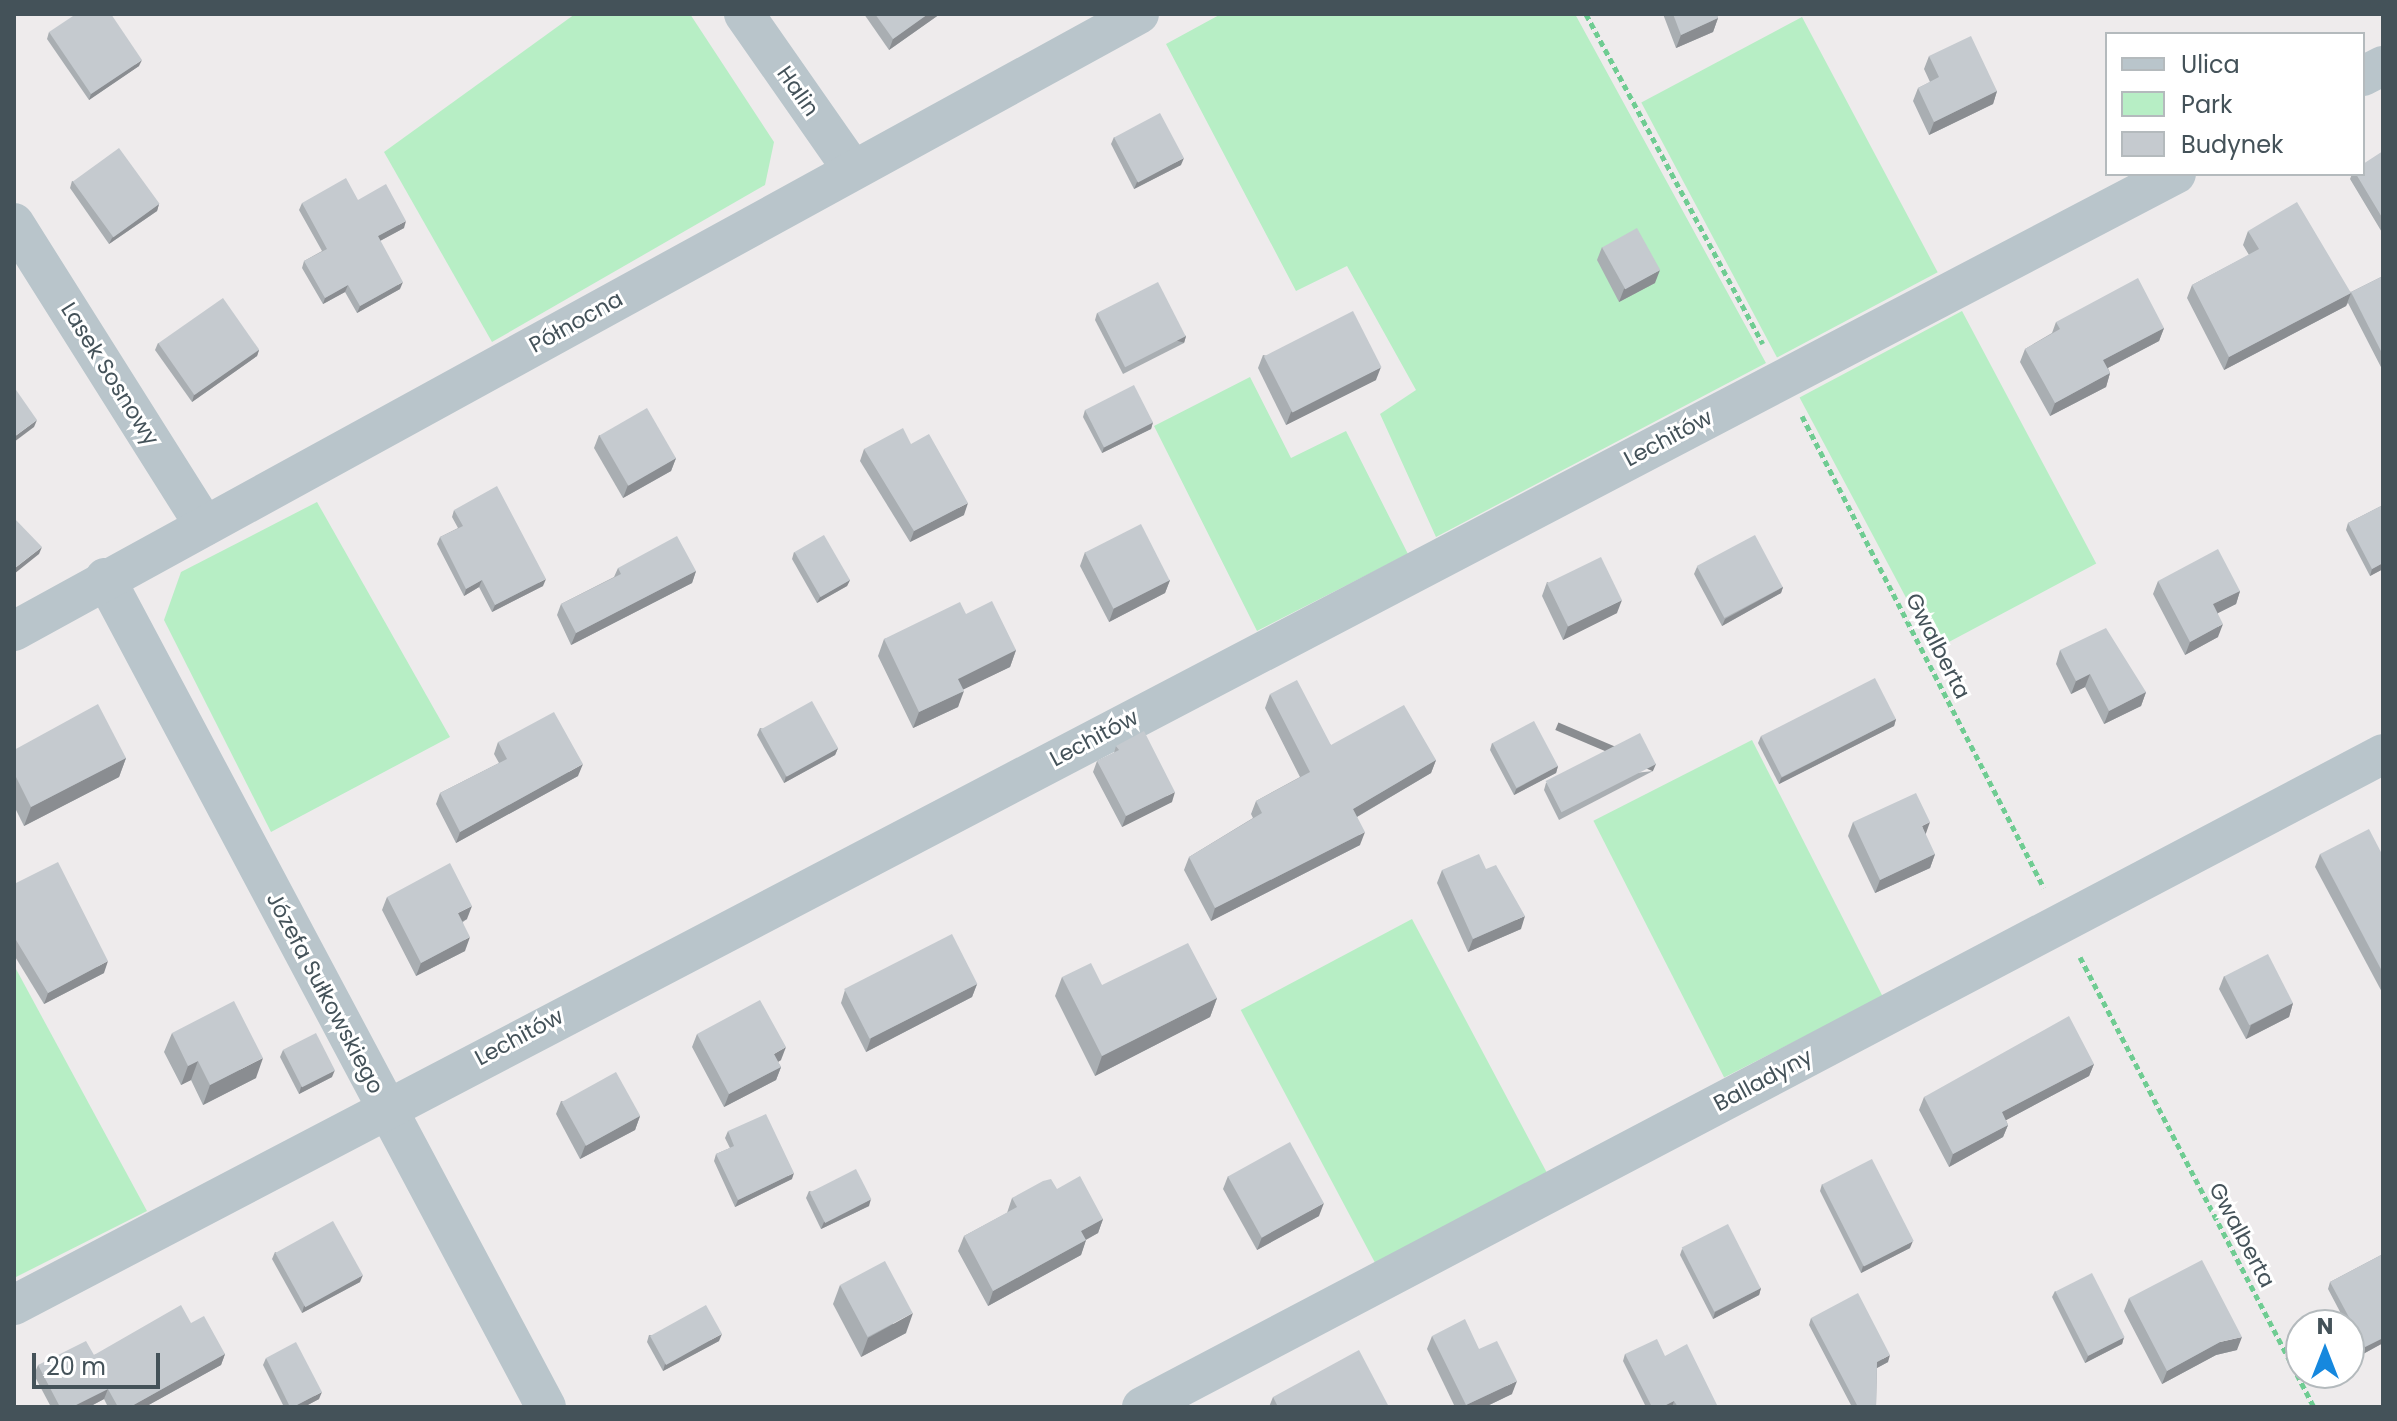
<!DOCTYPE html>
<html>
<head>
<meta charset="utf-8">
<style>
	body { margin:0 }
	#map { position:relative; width:2397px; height:1421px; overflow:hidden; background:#eeebec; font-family:Poppins,sans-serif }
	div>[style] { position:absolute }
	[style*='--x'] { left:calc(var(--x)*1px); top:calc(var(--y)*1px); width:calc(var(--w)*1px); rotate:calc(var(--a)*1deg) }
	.green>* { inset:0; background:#b7eec5; transform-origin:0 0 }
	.path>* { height:5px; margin-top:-2.5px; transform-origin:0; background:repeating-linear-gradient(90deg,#6fcc92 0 6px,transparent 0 10px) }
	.street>* { height:40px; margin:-20px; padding:0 20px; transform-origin:20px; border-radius:20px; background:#b9c5cb }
	.wall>* { inset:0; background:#a9aeb2 }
	.shaded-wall>* { inset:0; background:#8a8d91; transform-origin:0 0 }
	.building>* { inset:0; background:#c5cacf; transform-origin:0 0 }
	span { translate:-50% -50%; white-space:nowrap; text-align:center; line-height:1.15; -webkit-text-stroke:6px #fff; paint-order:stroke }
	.street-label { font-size:22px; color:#445259 }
	.frame { position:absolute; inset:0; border:16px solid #445259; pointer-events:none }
	.legend { position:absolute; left:2105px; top:32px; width:260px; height:144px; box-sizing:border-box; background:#fff; border:2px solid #b4babd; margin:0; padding:10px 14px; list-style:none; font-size:24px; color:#445259 }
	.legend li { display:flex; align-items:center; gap:16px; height:40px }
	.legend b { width:40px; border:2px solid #b4babd }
	.north { position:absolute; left:2285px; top:1309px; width:80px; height:80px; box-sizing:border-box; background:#fff; border:2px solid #b4babd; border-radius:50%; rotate:0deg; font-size:22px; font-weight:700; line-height:32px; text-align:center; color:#445259 }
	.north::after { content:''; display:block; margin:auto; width:28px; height:36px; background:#1688de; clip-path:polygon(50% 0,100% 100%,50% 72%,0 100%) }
	.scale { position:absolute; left:32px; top:1353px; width:128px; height:36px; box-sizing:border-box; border:4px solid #445259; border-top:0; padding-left:10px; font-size:24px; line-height:28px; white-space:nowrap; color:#445259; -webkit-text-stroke:6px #fff; paint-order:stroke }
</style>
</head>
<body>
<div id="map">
	<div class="green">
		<div style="clip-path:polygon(575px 14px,690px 14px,774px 142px,765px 185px,492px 342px,384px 152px)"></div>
		<div style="clip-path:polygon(1221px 14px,1575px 14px,1766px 363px,1436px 537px,1380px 414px,1416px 390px,1347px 266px,1296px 291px,1166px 44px)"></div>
		<div style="left:1802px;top:17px;width:289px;height:182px;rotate:62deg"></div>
		<div style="left:1962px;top:311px;width:286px;height:184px;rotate:62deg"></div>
		<div style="clip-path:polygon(1250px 377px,1291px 458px,1346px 431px,1408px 554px,1257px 631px,1154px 426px)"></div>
		<div style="clip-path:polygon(317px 502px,450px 737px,271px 832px,164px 620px,181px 572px)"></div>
		<div style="left:1752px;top:740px;width:288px;height:178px;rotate:63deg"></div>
		<div style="left:1412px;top:919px;width:289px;height:194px;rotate:62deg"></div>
		<div style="clip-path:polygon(16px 969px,147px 1211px,14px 1278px,14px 970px)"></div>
	</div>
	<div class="path">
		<div style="--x:1586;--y:14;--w:374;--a:61.8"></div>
		<div style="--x:1802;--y:416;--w:530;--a:62.86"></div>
		<div style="--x:2080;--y:957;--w:507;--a:62.53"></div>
	</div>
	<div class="street">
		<div style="--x:744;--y:14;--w:189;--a:55.1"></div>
		<div style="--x:2363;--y:76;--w:22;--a:-27"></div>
		<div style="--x:14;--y:223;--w:358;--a:57.8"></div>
		<div style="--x:105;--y:578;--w:939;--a:61.99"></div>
		<div style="--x:14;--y:631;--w:1283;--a:-28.74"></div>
		<div style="--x:14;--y:1305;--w:2440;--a:-27.62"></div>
		<div style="--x:1142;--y:1407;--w:1402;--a:-27.75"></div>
	</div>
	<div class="wall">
		<div style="clip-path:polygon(864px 14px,940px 14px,889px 50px)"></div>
		<div style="clip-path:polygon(1663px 14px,1720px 14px,1717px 15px,1718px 18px,1713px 32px,1676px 48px)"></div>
		<div style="clip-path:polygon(49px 32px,139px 66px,89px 100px,47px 39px)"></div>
		<div style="clip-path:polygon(1929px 56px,1997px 91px,1993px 104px,1929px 135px,1913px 101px,1918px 88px,1930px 82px,1924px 69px)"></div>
		<div style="clip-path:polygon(1114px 137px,1181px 165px,1134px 189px,1111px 144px)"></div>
		<div style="clip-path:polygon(2383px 151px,2383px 234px,2350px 179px,2352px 174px,2363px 174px)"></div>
		<div style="clip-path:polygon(72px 181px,159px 204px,157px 211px,109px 244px,70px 188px)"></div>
		<div style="clip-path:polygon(358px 200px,404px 228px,380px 241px,400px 289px,357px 313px,345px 292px,323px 304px,302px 268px,304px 261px,322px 251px,299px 210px,302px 203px)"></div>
		<div style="clip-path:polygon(2248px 231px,2351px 292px,2383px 276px,2383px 371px,2348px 303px,2346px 306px,2224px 370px,2187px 298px,2192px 285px,2249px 255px,2243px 245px)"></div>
		<div style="clip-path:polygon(1602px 247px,1655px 283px,1619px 302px,1597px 260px)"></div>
		<div style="clip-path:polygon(1097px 313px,1186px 336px,1184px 343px,1123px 374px,1095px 320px)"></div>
		<div style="clip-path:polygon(2056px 322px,2164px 328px,2159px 341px,2108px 368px,2110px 373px,2106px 387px,2050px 416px,2020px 362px,2025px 349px,2052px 333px)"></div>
		<div style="clip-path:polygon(158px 343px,259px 350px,257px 356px,192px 402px,155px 350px)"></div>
		<div style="clip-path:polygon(1263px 355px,1376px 380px,1286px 425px,1258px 368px)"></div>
		<div style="clip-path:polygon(1085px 410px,1153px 422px,1151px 429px,1102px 453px,1083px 417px)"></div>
		<div style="clip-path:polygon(599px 435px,676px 458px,671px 471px,623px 498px,594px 448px)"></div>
		<div style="clip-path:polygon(911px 444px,964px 515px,910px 542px,860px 461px,864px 449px)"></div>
		<div style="clip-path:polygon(2383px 505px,2383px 569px,2370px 576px,2346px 530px,2348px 523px)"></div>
		<div style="clip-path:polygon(454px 510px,543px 586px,492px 612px,479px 587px,464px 596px,437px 544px,440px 537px,458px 528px,452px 517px)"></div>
		<div style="clip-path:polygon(794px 552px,850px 580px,847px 586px,817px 603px,792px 559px)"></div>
		<div style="clip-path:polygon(1085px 552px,1170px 580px,1165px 593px,1109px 622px,1080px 566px)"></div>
		<div style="clip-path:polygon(1697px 567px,1783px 587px,1781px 593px,1722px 626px,1694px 574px)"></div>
		<div style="clip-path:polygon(618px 568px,696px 571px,692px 583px,571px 645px,557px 615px,561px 604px,614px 577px)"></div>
		<div style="clip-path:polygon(2158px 581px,2240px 591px,2236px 604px,2218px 613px,2218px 637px,2185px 655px,2153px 594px)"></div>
		<div style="clip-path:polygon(1547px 582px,1617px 613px,1563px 640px,1542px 596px)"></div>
		<div style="clip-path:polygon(966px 614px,1016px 650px,1010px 667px,963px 689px,958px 707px,913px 728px,878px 656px,884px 639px)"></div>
		<div style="clip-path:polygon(2060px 650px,2146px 692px,2141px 706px,2104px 724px,2085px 687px,2071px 694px,2056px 664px)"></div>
		<div style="clip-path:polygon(1270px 694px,1331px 745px,1436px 760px,1431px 773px,1357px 817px,1360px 845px,1211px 921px,1184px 870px,1189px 857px,1253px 818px,1251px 814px,1256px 801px,1300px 777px,1265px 708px)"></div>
		<div style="clip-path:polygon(1896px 719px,1894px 726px,1779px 784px,1758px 743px,1761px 736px)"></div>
		<div style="clip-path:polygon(760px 728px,838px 748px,835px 755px,784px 783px,757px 735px)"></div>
		<div style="clip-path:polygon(498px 742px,578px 776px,456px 843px,436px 804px,440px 793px,499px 763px,494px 754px)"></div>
		<div style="clip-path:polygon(1492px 743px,1558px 766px,1556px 773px,1514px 795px,1490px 750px)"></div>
		<div style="clip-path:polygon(1116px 746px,1172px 802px,1122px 827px,1093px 772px,1097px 761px,1114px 753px)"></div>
		<div style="clip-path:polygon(14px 750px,126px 758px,119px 777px,24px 826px,14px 806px)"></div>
		<div style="clip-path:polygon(1653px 771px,1559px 820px,1544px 790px,1546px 783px)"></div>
		<div style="clip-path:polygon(1853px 822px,1935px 854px,1930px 868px,1875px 893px,1848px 836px)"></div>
		<div style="clip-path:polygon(2320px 854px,2383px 856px,2383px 994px,2315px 867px)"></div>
		<div style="clip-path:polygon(1486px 869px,1521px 929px,1468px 952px,1437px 883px,1442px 870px)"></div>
		<div style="clip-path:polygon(14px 884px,104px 973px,44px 1004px,14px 955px)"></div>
		<div style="clip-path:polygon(387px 897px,467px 919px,463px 922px,465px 951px,416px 976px,382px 910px)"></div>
		<div style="clip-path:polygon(2224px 976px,2293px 1003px,2289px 1017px,2246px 1039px,2219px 989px)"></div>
		<div style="clip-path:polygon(1062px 977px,1102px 985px,1217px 998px,1210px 1017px,1095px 1076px,1055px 996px)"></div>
		<div style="clip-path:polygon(977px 984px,972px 997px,866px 1052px,841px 1003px,845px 990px)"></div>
		<div style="clip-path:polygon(172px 1033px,256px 1078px,203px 1105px,191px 1080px,181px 1085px,164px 1052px)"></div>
		<div style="clip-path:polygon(697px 1034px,781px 1060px,778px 1062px,781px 1067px,776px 1080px,724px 1107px,692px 1047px)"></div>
		<div style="clip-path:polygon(283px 1050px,332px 1077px,299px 1094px,280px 1057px)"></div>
		<div style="clip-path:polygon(2094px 1064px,2089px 1076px,2006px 1120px,2008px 1125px,2003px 1137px,1949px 1167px,1919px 1110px,1924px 1097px)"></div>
		<div style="clip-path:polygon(561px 1101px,640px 1116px,635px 1130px,580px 1159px,556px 1114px)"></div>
		<div style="clip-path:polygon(728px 1131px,792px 1179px,735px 1207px,714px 1161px,716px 1154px,730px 1148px,725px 1138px)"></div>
		<div style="clip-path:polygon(1228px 1176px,1319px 1216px,1257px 1250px,1223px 1189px)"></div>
		<div style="clip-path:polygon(1822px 1184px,1910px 1248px,1861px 1273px,1820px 1191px)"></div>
		<div style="clip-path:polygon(1057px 1189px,1103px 1219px,1098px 1233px,1086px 1240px,1081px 1255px,988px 1306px,958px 1251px,964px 1236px,1007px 1213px,1012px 1198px)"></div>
		<div style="clip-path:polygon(809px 1191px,869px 1206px,821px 1229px,806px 1198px)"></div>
		<div style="clip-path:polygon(1682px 1249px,1761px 1288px,1759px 1295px,1713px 1319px,1680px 1255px)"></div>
		<div style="clip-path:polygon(275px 1252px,360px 1282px,302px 1313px,272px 1259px)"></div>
		<div style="clip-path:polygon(2383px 1254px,2383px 1343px,2363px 1354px,2349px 1329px,2349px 1325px,2347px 1325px,2328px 1289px,2330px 1282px)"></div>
		<div style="clip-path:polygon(840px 1285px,906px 1333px,861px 1357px,833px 1304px)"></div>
		<div style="clip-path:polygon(2055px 1291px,2124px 1337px,2122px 1344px,2085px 1363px,2052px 1297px)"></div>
		<div style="clip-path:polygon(2129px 1298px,2237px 1350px,2216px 1355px,2162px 1384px,2124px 1311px)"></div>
		<div style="clip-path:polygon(1811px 1318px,1888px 1362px,1877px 1368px,1876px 1407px,1852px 1407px,1809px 1325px)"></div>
		<div style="clip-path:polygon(191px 1323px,225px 1354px,221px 1365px,145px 1407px,108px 1407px,104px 1399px,89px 1407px,51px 1407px,34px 1375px,38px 1365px,94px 1355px)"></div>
		<div style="clip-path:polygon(649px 1335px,719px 1341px,663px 1371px,647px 1342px)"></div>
		<div style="clip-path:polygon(1432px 1336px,1479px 1349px,1512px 1394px,1485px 1407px,1455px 1407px,1427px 1349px)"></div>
		<div style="clip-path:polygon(1625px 1354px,1665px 1356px,1718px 1407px,1646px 1407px,1623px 1361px)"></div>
		<div style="clip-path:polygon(266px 1358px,319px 1399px,304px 1407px,284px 1407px,263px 1365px)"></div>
		<div style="clip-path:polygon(1273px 1397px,1389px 1407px,1269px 1407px)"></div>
	</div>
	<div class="shaded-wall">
		<div style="clip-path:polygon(928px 14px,940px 14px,889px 50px,893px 39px)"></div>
		<div style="clip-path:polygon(1718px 18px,1713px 32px,1676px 48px,1681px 35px)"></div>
		<div style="clip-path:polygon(142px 60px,139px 66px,89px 100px,91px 94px)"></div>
		<div style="clip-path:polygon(1997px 91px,1993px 104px,1929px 135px,1934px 122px)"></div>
		<div style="clip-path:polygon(1184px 158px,1181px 165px,1134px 189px,1137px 182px)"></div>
		<div style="clip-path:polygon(159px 204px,157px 211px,109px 244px,112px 238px)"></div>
		<div style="clip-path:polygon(406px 221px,404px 228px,376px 243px,378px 236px)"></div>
		<div style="clip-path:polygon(1660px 270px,1655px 283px,1619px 302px,1624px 289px)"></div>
		<div style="clip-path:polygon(403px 282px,400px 289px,357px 313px,360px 306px)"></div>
		<div style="clip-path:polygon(348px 285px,345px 292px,323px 304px,325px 298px)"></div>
		<div style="clip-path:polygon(2351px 293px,2346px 306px,2224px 370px,2229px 357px)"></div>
		<div style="clip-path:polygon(2164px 328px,2159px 341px,2098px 373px,2103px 360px)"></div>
		<div style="left:1186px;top:336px;width:7px;height:68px;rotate:106deg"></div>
		<div style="clip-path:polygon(259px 350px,257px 356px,192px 402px,194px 395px)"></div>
		<div style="clip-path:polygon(1381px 367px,1376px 380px,1286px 425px,1291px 412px)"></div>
		<div style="clip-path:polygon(2110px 373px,2106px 387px,2050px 416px,2055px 403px)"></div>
		<div style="clip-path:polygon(37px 420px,34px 427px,14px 442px,14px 437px)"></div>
		<div style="clip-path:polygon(1153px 422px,1151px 429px,1102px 453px,1104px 447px)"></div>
		<div style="clip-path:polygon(676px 458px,671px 471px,623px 498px,628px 485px)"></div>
		<div style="clip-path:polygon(968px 503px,964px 515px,910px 542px,914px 531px)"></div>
		<div style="clip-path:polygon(42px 547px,39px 554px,14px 574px,15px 568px)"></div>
		<div style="clip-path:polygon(2383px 563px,2383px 569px,2370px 576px,2372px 569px)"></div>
		<div style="clip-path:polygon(696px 571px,692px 583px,571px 645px,576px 633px)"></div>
		<div style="clip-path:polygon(546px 579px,543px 586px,492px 612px,495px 605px)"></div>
		<div style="clip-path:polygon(482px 580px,479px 587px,464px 596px,466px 589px)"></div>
		<div style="clip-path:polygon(850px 580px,847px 586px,817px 603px,820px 597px)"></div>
		<div style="clip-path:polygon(1170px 580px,1165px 593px,1109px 622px,1114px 608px)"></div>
		<div style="clip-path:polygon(1783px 587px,1781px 593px,1722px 626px,1725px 619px)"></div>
		<div style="clip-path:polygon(2240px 591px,2236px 604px,2208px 618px,2213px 604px)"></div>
		<div style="clip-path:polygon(1622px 600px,1617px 613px,1563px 640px,1568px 626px)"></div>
		<div style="clip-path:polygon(2223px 624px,2218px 637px,2185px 655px,2190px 642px)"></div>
		<div style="clip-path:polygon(1016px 650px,1010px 667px,952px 695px,958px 679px)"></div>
		<div style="clip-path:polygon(2090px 674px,2085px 687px,2071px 694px,2076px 681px)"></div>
		<div style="clip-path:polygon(964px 691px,958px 707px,913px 728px,919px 712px)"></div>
		<div style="clip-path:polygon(2146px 692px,2141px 706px,2104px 724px,2109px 711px)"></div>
		<div style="clip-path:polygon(1896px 719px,1894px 726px,1779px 784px,1781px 778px)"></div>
		<div style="clip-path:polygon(838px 748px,835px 755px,784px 783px,786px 776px)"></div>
		<div style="clip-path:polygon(126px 758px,119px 777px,24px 826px,31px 807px)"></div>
		<div style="clip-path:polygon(1436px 760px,1431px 773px,1348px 822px,1353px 809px)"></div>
		<div style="clip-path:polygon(583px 764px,578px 776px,456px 843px,460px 832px)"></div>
		<div style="left:1656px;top:764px;width:8px;height:106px;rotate:113deg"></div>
		<div style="clip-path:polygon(1558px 766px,1556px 773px,1514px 795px,1516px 789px)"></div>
		<div style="clip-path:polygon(1175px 792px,1172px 802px,1122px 827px,1126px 816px)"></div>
		<div style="clip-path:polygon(1930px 822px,1925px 836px,1922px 826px)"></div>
		<div style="clip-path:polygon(1365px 832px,1360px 845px,1211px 921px,1215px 908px)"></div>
		<div style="clip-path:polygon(1935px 854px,1930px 868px,1875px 893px,1880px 880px)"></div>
		<div style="clip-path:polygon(472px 906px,467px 919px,453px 926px,458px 913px)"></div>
		<div style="clip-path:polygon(1525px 916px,1521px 929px,1468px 952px,1473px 939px)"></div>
		<div style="clip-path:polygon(470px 937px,465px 951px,416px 976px,421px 963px)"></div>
		<div style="clip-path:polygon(108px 961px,104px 973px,44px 1004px,48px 993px)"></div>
		<div style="clip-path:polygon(977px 984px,972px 997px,866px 1052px,871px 1038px)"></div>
		<div style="clip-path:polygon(1217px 998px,1210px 1017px,1095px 1076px,1102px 1056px)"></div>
		<div style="clip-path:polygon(2293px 1003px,2289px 1017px,2246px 1039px,2251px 1025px)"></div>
		<div style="clip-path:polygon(786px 1047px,781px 1060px,769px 1067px,774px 1054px)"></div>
		<div style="clip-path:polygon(263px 1058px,256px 1078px,203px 1105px,210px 1085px)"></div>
		<div style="clip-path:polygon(198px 1061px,191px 1080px,181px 1085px,188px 1066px)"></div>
		<div style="clip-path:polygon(2094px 1064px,2089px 1076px,1997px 1125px,2002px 1112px)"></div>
		<div style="clip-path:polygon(781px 1067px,776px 1080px,724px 1107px,729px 1094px)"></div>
		<div style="clip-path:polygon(335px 1070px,332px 1077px,299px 1094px,301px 1087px)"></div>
		<div style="clip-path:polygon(640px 1116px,635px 1130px,580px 1159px,585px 1146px)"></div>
		<div style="clip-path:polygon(2008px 1125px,2003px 1137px,1949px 1167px,1953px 1154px)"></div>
		<div style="clip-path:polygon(794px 1173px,792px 1179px,735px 1207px,738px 1200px)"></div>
		<div style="clip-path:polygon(871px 1199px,869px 1206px,821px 1229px,824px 1222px)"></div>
		<div style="clip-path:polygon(1324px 1203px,1319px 1216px,1257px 1250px,1262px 1237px)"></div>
		<div style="clip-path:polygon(1103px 1219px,1098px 1233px,1076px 1245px,1081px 1231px)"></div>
		<div style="clip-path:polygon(1086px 1240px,1081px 1255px,988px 1306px,993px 1291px)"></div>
		<div style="clip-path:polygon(1913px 1241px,1910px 1248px,1861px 1273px,1863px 1266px)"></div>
		<div style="clip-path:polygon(363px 1275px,360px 1282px,302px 1313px,304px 1306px)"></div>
		<div style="clip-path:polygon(1761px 1288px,1759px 1295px,1713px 1319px,1715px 1312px)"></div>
		<div style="clip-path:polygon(913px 1313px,906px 1333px,861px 1357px,868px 1338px)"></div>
		<div style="clip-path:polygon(722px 1334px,719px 1341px,663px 1371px,665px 1364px)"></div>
		<div style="clip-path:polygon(2124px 1337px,2122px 1344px,2085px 1363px,2088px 1356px)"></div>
		<div style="clip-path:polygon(2242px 1337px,2237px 1350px,2216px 1355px,2162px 1384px,2167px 1371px,2220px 1342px)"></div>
		<div style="clip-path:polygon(2383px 1338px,2383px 1343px,2363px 1354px,2365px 1347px)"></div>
		<div style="clip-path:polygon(225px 1354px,221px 1365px,145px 1407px,130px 1407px)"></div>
		<div style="clip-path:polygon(1890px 1355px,1888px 1362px,1875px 1369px,1877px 1362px)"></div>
		<div style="clip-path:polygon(1517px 1381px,1512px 1394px,1485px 1407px,1465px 1407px,1466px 1405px)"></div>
		<div style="clip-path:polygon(108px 1389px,104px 1399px,89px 1407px,72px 1407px)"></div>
		<div style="clip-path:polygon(322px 1392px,319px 1399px,304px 1407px,293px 1407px)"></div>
		<div style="clip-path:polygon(1674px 1401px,1672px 1407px,1662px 1407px)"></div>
	</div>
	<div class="building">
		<div style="clip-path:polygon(76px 14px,111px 14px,142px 60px,91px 94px,49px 32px)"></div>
		<div style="clip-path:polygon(875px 14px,928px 14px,893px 39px)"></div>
		<div style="clip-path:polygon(1673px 14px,1716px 14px,1718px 18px,1681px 35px)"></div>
		<div style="clip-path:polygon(1971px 36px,1997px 91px,1934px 122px,1918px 88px,1939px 77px,1929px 56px)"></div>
		<div style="left:1160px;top:113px;width:51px;height:52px;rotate:62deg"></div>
		<div style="left:119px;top:148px;width:69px;height:57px;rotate:54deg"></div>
		<div style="clip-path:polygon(2383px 151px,2383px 219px,2356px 174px,2363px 174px,2363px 164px)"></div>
		<div style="clip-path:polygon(346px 178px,358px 200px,386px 184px,406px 221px,378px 236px,403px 282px,360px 306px,348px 285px,325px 298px,304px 261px,327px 249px,302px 203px)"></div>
		<div style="clip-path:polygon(2297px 202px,2351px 293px,2229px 357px,2192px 285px,2259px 249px,2248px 231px)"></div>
		<div style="left:1637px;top:228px;width:48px;height:40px;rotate:61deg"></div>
		<div style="clip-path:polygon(2383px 276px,2383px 355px,2351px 292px)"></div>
		<div style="clip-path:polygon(2138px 278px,2164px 328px,2103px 360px,2110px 373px,2055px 403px,2025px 349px,2060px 329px,2056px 322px)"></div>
		<div style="left:1158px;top:282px;width:61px;height:68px;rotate:63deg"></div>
		<div style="left:223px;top:298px;width:63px;height:79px;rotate:55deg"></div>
		<div style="left:1353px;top:311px;width:63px;height:100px;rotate:63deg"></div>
		<div style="left:1134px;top:385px;width:42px;height:55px;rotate:63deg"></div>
		<div style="clip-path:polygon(14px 387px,37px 420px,14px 437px)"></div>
		<div style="left:647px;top:408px;width:58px;height:55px;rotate:60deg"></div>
		<div style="clip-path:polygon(903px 428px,911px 444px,929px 434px,968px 503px,914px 531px,864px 449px)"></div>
		<div style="clip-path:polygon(497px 486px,546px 579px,495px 605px,482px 580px,466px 589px,440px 537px,463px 526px,454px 510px)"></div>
		<div style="clip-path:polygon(2383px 505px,2383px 563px,2372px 569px,2348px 523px)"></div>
		<div style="clip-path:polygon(14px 518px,42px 547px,15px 568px,14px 566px)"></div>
		<div style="left:1141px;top:524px;width:63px;height:63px;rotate:63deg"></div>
		<div style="left:824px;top:535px;width:52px;height:34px;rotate:60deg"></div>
		<div style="left:1755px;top:535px;width:59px;height:66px;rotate:62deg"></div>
		<div style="clip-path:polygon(677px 536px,696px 571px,576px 633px,561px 604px,621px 574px,618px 568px)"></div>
		<div style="clip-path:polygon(2218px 549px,2240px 591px,2213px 604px,2223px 624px,2190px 642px,2158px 581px)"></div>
		<div style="left:1601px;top:557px;width:48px;height:60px;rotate:64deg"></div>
		<div style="clip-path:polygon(992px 601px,1016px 650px,958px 679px,964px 691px,919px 712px,884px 639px,960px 602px,966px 614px)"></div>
		<div style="clip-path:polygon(2106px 628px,2146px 692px,2109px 711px,2090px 674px,2076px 681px,2060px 650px)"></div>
		<div style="left:1875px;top:678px;width:46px;height:128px;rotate:63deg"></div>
		<div style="clip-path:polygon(1297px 680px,1331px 745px,1404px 705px,1436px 760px,1353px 809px,1365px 832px,1215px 908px,1189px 857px,1262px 813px,1256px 801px,1310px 772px,1270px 694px)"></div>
		<div style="left:812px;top:701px;width:54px;height:59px;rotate:61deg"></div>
		<div style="clip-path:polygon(98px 704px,126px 758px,31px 807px,14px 773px,14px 750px)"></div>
		<div style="clip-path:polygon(554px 712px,583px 764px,460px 832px,440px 793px,507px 759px,498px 742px)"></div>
		<div style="left:1534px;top:721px;width:51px;height:47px;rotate:62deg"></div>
		<div style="clip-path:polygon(1144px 731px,1175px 792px,1126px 816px,1097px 761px,1119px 750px,1116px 746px)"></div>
		<div style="left:1640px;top:733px;width:35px;height:106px;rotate:63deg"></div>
		<div style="clip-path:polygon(1916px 793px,1930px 822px,1922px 826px,1935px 854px,1880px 880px,1853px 822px)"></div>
		<div style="clip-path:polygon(2369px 829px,2383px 856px,2383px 973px,2320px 854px)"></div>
		<div style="clip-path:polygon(1479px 854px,1486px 869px,1496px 865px,1525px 916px,1473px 939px,1442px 870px)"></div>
		<div style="clip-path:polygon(58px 862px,108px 961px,48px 993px,16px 940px,14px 941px,14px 884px)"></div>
		<div style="clip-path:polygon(450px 863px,472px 906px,458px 913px,470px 937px,421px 963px,387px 897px)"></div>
		<div style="left:952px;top:934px;width:56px;height:121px;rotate:63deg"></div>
		<div style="clip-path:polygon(1188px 943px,1217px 998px,1102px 1056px,1062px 977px,1091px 963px,1102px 985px)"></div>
		<div style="left:2268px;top:954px;width:55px;height:49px;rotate:63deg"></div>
		<div style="clip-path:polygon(760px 1000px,786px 1047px,774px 1054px,781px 1067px,729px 1094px,697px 1034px)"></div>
		<div style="clip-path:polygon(234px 1001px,263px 1058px,210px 1085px,198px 1061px,188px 1066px,172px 1033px)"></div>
		<div style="clip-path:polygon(2069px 1016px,2094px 1064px,2002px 1112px,2008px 1125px,1953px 1154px,1924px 1097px)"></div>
		<div style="left:316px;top:1033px;width:42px;height:37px;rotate:63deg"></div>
		<div style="left:616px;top:1072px;width:50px;height:62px;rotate:61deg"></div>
		<div style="clip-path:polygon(766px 1114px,794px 1173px,738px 1200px,716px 1154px,734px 1146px,728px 1131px)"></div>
		<div style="left:1290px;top:1142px;width:70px;height:71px;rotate:61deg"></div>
		<div style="left:1872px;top:1159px;width:92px;height:56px;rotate:63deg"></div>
		<div style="left:856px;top:1169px;width:34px;height:52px;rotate:63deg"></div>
		<div style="clip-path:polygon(1080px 1176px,1103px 1219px,1081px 1231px,1086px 1240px,993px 1291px,964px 1236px,1017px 1207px,1012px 1198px,1043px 1181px,1051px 1179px,1057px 1189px)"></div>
		<div style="left:333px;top:1221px;width:62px;height:66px;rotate:61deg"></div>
		<div style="left:1728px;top:1224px;width:72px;height:52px;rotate:63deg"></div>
		<div style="clip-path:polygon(2383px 1254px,2383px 1338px,2365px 1347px,2330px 1282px)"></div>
		<div style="clip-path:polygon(2202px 1260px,2242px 1337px,2220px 1342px,2167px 1371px,2129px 1298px)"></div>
		<div style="left:885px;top:1261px;width:59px;height:51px;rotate:62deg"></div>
		<div style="left:2092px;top:1273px;width:72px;height:41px;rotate:63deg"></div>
		<div style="clip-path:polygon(1858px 1293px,1890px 1355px,1877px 1362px,1876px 1407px,1858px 1407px,1811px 1318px)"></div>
		<div style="clip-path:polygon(181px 1305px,191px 1323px,204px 1316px,225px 1354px,130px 1407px,118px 1407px,108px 1389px,72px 1407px,60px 1407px,38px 1365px,86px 1341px,94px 1355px)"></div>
		<div style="left:706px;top:1305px;width:33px;height:64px;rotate:61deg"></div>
		<div style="clip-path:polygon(1465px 1319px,1479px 1349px,1497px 1341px,1517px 1381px,1466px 1405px,1432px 1336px)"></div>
		<div style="clip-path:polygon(1657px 1339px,1665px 1356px,1687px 1344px,1718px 1407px,1678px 1407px,1674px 1401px,1662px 1407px,1652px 1407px,1625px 1354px)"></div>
		<div style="clip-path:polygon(296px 1342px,322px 1392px,293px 1407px,290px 1407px,266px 1358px)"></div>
		<div style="clip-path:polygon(1359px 1350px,1389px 1407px,1278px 1407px,1273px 1397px)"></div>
	</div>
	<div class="street-label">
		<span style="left:798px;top:91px;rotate:55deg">Halin</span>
		<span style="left:576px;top:322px;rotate:-29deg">Północna</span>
		<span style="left:110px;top:374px;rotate:58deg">Lasek Sosnowy</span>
		<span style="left:1668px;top:438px;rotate:-28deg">Lechitów</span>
		<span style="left:1938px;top:646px;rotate:63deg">Gwalberta</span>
		<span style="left:1094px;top:738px;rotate:-28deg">Lechitów</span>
		<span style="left:325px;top:993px;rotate:62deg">Józefa Sułkowskiego</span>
		<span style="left:519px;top:1037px;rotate:-28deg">Lechitów</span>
		<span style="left:1763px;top:1080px;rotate:-28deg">Balladyny</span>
		<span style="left:2242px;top:1235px;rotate:62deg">Gwalberta</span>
	</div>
	<div class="frame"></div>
	<ul class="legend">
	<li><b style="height:10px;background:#b9c5cb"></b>Ulica</li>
	<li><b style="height:22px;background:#b7eec5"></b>Park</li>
	<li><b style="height:22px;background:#c5cacf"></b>Budynek</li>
	</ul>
	<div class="north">N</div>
	<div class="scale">20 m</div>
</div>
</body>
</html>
